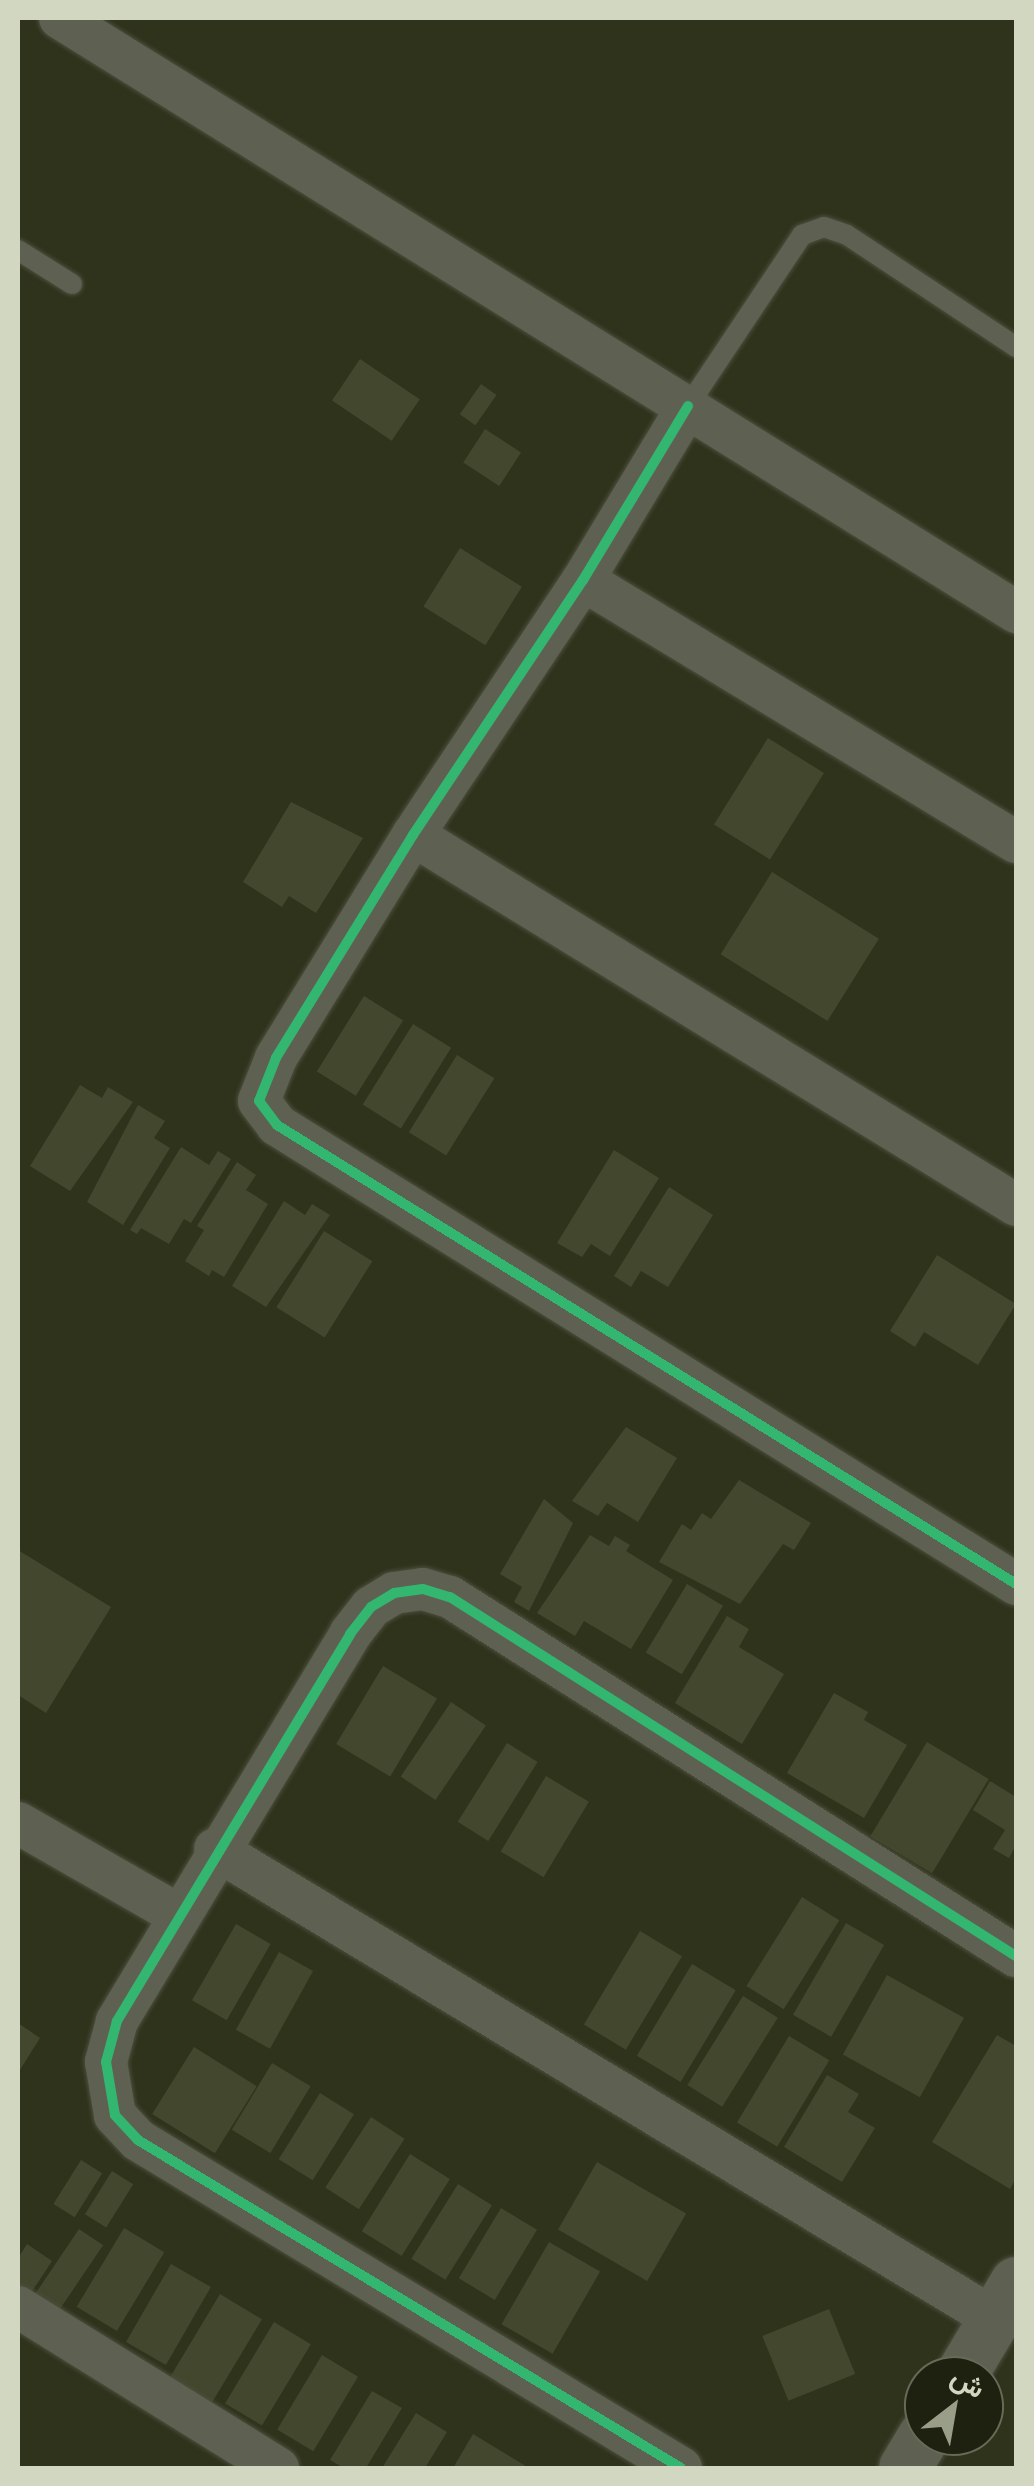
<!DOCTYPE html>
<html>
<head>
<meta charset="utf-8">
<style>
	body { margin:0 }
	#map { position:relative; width:1034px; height:2486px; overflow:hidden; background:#2f331c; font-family:Quicksand,Vazirmatn,sans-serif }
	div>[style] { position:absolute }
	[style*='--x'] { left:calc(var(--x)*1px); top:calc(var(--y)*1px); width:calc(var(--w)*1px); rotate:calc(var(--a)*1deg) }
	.building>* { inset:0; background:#43472d; transform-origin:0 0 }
	.roads { filter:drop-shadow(0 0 2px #4b4f3d) drop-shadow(0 0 2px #4b4f3d) }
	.service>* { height:20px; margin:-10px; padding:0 10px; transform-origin:10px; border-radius:10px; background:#5e6152 }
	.minor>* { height:42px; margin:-21px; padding:0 21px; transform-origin:21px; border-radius:21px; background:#5e6152 }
	.tertiary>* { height:52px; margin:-26px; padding:0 26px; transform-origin:26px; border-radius:26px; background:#5e6152 }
	.cycleway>* { height:10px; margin:-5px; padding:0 5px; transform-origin:5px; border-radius:5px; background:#33b770 }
	span { translate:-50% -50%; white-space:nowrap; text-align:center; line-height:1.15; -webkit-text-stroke:8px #1e2110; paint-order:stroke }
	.frame { position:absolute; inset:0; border:20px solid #d1d7c0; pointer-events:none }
	.north { position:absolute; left:904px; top:2356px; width:100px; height:100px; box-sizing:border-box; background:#1e2110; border:2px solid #666a56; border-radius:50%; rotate:31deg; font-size:28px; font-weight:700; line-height:40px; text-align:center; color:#d1d7c0 }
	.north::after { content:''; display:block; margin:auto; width:35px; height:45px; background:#989e87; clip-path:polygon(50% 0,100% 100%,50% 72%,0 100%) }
</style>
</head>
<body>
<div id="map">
	<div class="building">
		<div style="left:360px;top:359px;width:72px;height:50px;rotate:34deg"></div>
		<div style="left:481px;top:384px;width:19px;height:37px;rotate:35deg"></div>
		<div style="left:485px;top:429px;width:43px;height:40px;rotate:33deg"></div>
		<div style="left:460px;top:548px;width:73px;height:69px;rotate:32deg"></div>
		<div style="left:768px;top:738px;width:66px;height:102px;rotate:32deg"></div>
		<div style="clip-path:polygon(291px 802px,363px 838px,316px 913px,289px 896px,282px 907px,243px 882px)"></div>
		<div style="left:772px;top:872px;width:126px;height:97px;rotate:32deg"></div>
		<div style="left:364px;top:996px;width:46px;height:89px;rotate:32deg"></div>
		<div style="left:413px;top:1024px;width:45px;height:95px;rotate:32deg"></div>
		<div style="left:457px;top:1055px;width:44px;height:91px;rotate:32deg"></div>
		<div style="clip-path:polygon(80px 1085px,102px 1098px,108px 1087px,133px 1102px,70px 1191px,30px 1166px)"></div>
		<div style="clip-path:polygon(138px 1105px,165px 1121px,154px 1138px,170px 1148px,123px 1225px,87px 1202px)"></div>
		<div style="clip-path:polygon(181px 1147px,209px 1165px,218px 1151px,231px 1159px,191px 1223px,184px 1219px,169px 1244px,141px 1228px,137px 1234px,130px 1230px)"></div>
		<div style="clip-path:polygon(614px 1150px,659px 1178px,610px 1256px,591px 1244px,582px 1257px,557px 1243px)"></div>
		<div style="clip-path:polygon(237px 1162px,256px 1175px,246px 1190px,268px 1204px,224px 1277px,212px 1270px,209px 1276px,185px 1261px,204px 1230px,197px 1226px)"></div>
		<div style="clip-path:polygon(669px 1187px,713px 1215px,668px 1287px,641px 1271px,631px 1287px,614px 1276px)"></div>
		<div style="clip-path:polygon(284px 1201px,305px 1215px,312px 1204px,330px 1215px,266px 1307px,232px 1286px)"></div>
		<div style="left:324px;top:1231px;width:57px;height:90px;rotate:32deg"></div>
		<div style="clip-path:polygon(937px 1255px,1016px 1304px,978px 1365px,924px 1332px,915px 1347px,890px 1331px)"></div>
		<div style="clip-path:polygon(626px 1427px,677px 1458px,638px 1522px,607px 1503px,598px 1516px,572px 1501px)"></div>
		<div style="clip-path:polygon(739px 1480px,811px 1523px,794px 1550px,783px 1544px,740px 1604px,659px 1562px,682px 1524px,691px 1530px,702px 1513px,711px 1519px)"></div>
		<div style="clip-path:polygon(544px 1499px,573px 1523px,529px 1611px,514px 1602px,522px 1587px,500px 1574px)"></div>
		<div style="clip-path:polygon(590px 1535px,609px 1546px,615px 1536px,630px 1545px,626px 1551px,673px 1580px,631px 1649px,584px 1621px,575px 1636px,537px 1613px)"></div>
		<div style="clip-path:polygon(18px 1550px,111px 1607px,46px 1713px,18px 1695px)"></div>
		<div style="left:687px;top:1584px;width:42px;height:80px;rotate:31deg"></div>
		<div style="clip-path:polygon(727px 1616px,749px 1629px,739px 1647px,784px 1674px,742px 1744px,675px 1703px)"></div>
		<div style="left:383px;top:1666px;width:63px;height:91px;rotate:31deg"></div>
		<div style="clip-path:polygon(834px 1693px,868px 1712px,864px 1720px,907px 1745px,864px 1818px,787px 1773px)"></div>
		<div style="left:451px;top:1702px;width:42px;height:90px;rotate:34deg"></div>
		<div style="left:927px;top:1742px;width:72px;height:110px;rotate:31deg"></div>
		<div style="left:507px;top:1743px;width:36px;height:93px;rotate:32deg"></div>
		<div style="left:546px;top:1776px;width:50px;height:88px;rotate:31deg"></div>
		<div style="clip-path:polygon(990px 1781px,1016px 1797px,1016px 1845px,1009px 1858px,993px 1849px,1005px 1830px,973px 1810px)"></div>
		<div style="left:802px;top:1897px;width:44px;height:105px;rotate:32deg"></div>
		<div style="left:846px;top:1923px;width:44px;height:106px;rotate:30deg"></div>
		<div style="left:236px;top:1924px;width:40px;height:88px;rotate:30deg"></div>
		<div style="left:640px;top:1931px;width:49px;height:109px;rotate:31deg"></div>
		<div style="left:279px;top:1952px;width:39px;height:89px;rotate:29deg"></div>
		<div style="left:692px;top:1964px;width:51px;height:107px;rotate:31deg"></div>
		<div style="left:887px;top:1975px;width:88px;height:91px;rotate:29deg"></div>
		<div style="left:743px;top:1996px;width:41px;height:105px;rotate:32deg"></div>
		<div style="clip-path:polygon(18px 2023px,40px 2038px,18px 2073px)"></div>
		<div style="clip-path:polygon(997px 2035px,1016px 2046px,1016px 2178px,1010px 2189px,932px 2142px)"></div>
		<div style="left:789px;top:2036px;width:47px;height:101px;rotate:31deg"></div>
		<div style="left:194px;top:2047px;width:74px;height:79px;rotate:32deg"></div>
		<div style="left:272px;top:2063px;width:45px;height:78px;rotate:31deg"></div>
		<div style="clip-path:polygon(827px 2075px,859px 2094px,848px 2112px,875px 2128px,842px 2182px,784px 2147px)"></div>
		<div style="left:320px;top:2093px;width:40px;height:78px;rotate:32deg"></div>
		<div style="left:371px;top:2117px;width:40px;height:84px;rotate:33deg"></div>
		<div style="left:410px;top:2154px;width:47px;height:91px;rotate:32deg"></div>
		<div style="left:81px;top:2160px;width:25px;height:52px;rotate:32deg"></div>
		<div style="left:597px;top:2162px;width:103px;height:78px;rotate:30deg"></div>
		<div style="left:112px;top:2171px;width:25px;height:51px;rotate:32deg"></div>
		<div style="left:458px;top:2184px;width:40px;height:88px;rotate:32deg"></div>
		<div style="left:501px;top:2208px;width:42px;height:82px;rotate:31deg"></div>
		<div style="left:124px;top:2228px;width:47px;height:92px;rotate:31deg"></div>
		<div style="left:79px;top:2229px;width:29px;height:81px;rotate:34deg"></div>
		<div style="left:549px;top:2242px;width:59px;height:95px;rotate:30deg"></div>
		<div style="clip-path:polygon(27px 2244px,52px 2261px,25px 2302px,18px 2297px,18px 2258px)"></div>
		<div style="left:171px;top:2264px;width:46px;height:90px;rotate:30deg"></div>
		<div style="left:220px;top:2294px;width:49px;height:97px;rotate:31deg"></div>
		<div style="left:829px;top:2309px;width:70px;height:72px;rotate:68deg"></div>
		<div style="left:274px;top:2322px;width:43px;height:95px;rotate:31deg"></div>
		<div style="left:322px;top:2355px;width:42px;height:87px;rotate:31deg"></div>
		<div style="clip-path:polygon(372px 2391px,402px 2408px,366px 2468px,344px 2468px,330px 2460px)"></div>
		<div style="clip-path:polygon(416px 2413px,447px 2432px,425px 2468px,382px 2468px)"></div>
		<div style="clip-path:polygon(473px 2434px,529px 2468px,453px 2468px)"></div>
	</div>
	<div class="roads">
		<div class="service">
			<div style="--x:18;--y:250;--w:64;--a:32.2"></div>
			<div style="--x:688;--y:406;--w:206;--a:-56.3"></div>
			<div style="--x:802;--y:235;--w:23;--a:-20"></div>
			<div style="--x:824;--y:227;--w:24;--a:19"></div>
			<div style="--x:847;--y:235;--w:203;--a:33.5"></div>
		</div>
		<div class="minor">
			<div style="--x:60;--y:18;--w:1126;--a:31.85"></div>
			<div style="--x:688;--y:406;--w:203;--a:121.1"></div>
			<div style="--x:583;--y:580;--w:306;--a:123.7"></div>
			<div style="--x:413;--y:835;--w:262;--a:121.6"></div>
			<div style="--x:276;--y:1058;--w:46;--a:111.6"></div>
			<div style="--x:259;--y:1101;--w:30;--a:53"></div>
			<div style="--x:277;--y:1125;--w:870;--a:31.84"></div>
			<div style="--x:583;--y:580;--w:506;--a:31.18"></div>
			<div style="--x:413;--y:835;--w:707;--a:31.53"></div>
			<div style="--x:18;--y:1823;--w:183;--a:29.8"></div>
			<div style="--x:215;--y:1849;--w:911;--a:31.07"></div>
			<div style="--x:18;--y:2307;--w:306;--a:31.8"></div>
			<div style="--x:681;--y:2468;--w:634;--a:-148.87"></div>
			<div style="--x:138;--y:2140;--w:34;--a:-133"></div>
			<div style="--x:115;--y:2115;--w:54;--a:-99.6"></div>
			<div style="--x:106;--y:2062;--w:42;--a:-75"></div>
			<div style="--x:117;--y:2021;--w:452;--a:-58.9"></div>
			<div style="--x:350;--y:1634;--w:34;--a:-52"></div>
			<div style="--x:371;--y:1607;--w:27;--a:-31"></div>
			<div style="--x:394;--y:1593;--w:29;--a:-8"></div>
			<div style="--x:423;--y:1589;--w:28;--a:17"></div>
			<div style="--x:450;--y:1597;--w:670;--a:32.39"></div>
		</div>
		<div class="tertiary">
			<div style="--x:961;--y:2376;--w:108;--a:-59.4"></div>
			<div style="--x:905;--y:2468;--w:37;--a:-59"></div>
		</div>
	</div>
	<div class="cycleway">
		<div style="--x:688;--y:406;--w:203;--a:121.1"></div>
		<div style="--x:583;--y:580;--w:306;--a:123.7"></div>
		<div style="--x:413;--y:835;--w:262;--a:121.6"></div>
		<div style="--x:276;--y:1058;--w:46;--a:111.6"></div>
		<div style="--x:259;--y:1101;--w:30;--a:53"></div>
		<div style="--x:277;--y:1125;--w:870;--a:31.84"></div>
		<div style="--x:681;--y:2468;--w:634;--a:-148.87"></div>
		<div style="--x:138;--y:2140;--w:34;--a:-133"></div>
		<div style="--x:115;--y:2115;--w:54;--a:-99.6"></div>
		<div style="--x:106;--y:2062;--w:42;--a:-75"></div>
		<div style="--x:117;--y:2021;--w:452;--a:-58.9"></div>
		<div style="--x:350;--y:1634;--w:34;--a:-52"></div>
		<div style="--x:371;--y:1607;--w:27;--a:-31"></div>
		<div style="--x:394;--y:1593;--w:29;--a:-8"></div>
		<div style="--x:423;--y:1589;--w:28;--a:17"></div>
		<div style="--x:450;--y:1597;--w:670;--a:32.39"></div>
	</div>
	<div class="frame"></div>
	<div class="north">ش</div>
</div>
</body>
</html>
